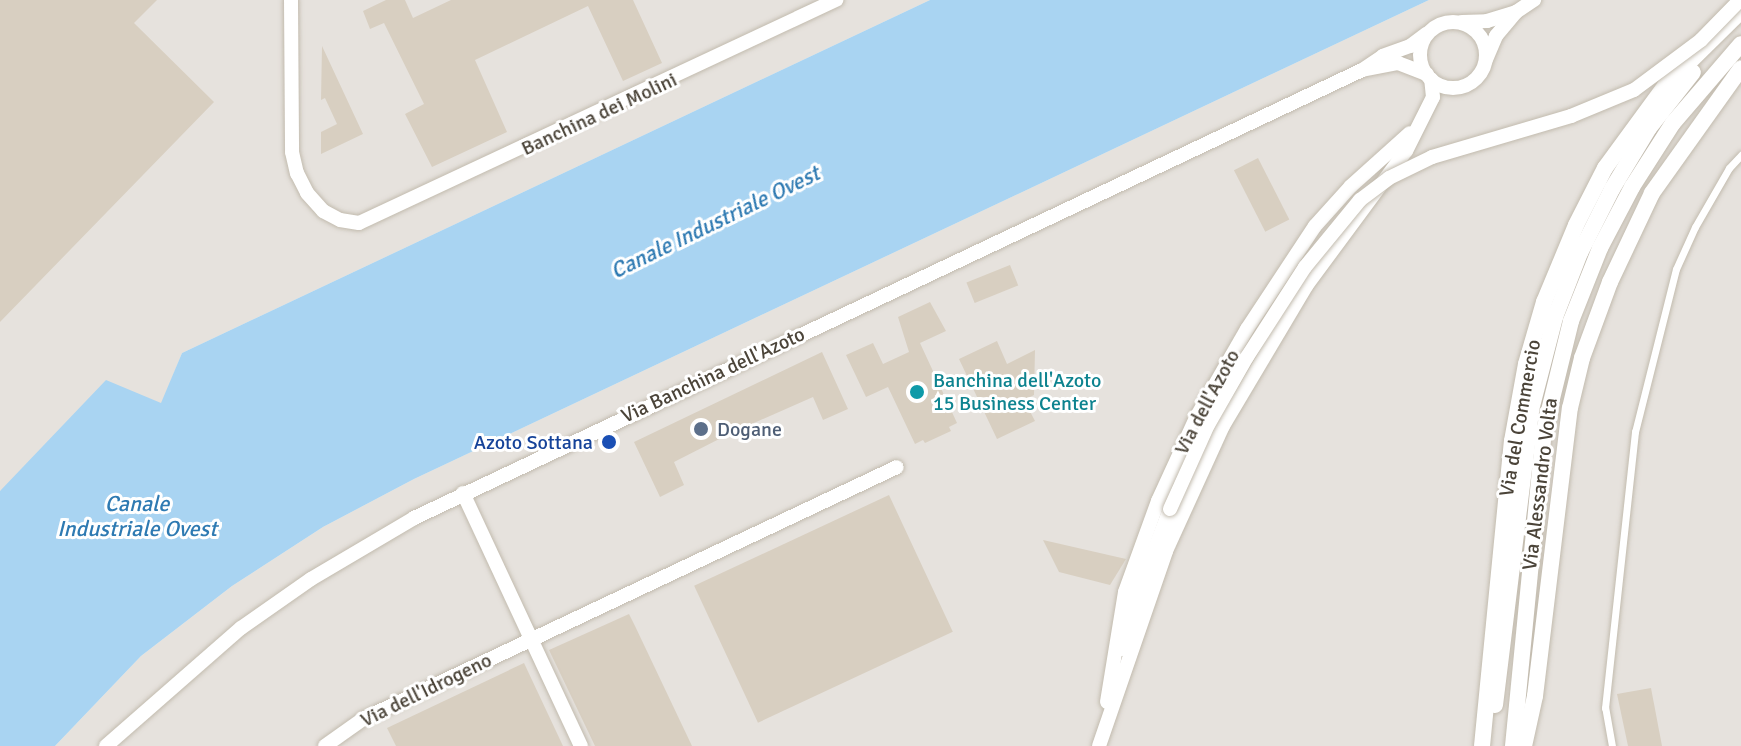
<!DOCTYPE html>
<html>
<head>
<meta charset="utf-8">
<style>
	body { margin:0 }
	#map { position:relative; width:1741px; height:746px; overflow:hidden; background:#f6f3ec; font-family:Signika,sans-serif }
	div>[style] { position:absolute }
	[style*='--x'] { left:calc(var(--x)*1px); top:calc(var(--y)*1px); width:calc(var(--w)*1px); rotate:calc(var(--a)*1deg) }
	.industrial>* { inset:0; background:#e6e2dd }
	.water>* { inset:0; background:#a9d4f2 }
	.building>* { inset:0; background:#d8cfc1; transform-origin:0 0 }
	.roads { filter:drop-shadow(0 0 2px #c2bbae) drop-shadow(0 0 2px #c2bbae) }
	.service>* { height:7px; margin:-3.5px; padding:0 3.5px; transform-origin:3.5px; border-radius:3.5px; background:#fff }
	.minor>* { height:14px; margin:-7px; padding:0 7px; transform-origin:7px; border-radius:7px; background:#fff }
	.minor>.ring { margin:-7px; padding:0; box-sizing:content-box; background:none; border:14px solid #fff; border-radius:50% }
	.tertiary>* { height:16px; margin:-8px; padding:0 8px; transform-origin:8px; border-radius:8px; background:#fff }
	.bridges { filter:drop-shadow(0 0 2px #c2bbae) drop-shadow(0 0 2px #c2bbae) }
	.minor-bridge>* { height:14px; margin:-7px; padding:0 7px; transform-origin:7px; border-radius:7px; background:#fff }
	.dots>* { width:22px; height:22px; translate:-50% -50%; box-sizing:border-box; border:4px solid #fff; border-radius:50% }
	span { translate:-50% -50%; white-space:nowrap; text-align:center; line-height:1.15; -webkit-text-stroke:6px #fff; paint-order:stroke }
	.street-label { font-size:20px; color:#4b4439 }
	.culture-label { font-size:20px; color:#0d838f }
	.left { translate:0 -50%; text-align:left }
	.service-label { font-size:20px; color:#4e5e75 }
	.transit-label { font-size:20px; color:#164399 }
	.right { translate:-100% -50%; text-align:right }
	.water-label { font-size:22px; color:#2e7ab2; font-style:italic }
</style>
</head>
<body>
<div id="map">
	<div class="industrial">
		<div style="clip-path:polygon(0 0,930px 0,182px 353px,162px 403px,0 491px)"></div>
		<div style="clip-path:polygon(1429px 0,1741px 0,1741px 746px,55px 746px,141px 656px,232px 586px,323px 527px,414px 479px)"></div>
	</div>
	<div class="water">
		<div style="clip-path:polygon(930px 0,1429px 0,414px 479px,323px 527px,232px 586px,141px 656px,55px 746px,0 746px,0 491px,106px 380px,161px 403px,182px 353px)"></div>
	</div>
	<div class="building">
		<div style="clip-path:polygon(0 0,157px 0,134px 23px,214px 102px,0 322px)"></div>
		<div style="clip-path:polygon(386px 0,405px 0,413px 18px,451px 0,633px 0,662px 63px,623px 81px,588px 6px,475px 60px,507px 132px,432px 167px,405px 114px,424px 104px,384px 23px,370px 29px,363px 11px)"></div>
		<div style="clip-path:polygon(322px 46px,363px 134px,321px 154px,321px 132px,337px 124px,325px 98px,321px 100px)"></div>
		<div style="left:1258px;top:158px;width:69px;height:27px;rotate:63deg"></div>
		<div style="left:1010px;top:265px;width:22px;height:47px;rotate:68deg"></div>
		<div style="clip-path:polygon(930px 302px,946px 331px,920px 343px,957px 423px,949px 427px,951px 431px,925px 443px,923px 440px,915px 444px,888px 387px,866px 397px,846px 355px,873px 343px,883px 364px,909px 352px,898px 317px)"></div>
		<div style="clip-path:polygon(997px 341px,1007px 364px,1035px 350px,1034px 395px,1024px 400px,1035px 421px,997px 439px,959px 359px)"></div>
		<div style="clip-path:polygon(822px 352px,848px 409px,823px 420px,813px 397px,729px 434px,674px 462px,684px 485px,660px 497px,634px 442px)"></div>
		<div style="left:889px;top:495px;width:151px;height:215px;rotate:65deg"></div>
		<div style="clip-path:polygon(1043px 540px,1126px 559px,1110px 585px,1059px 572px)"></div>
		<div style="clip-path:polygon(629px 614px,635px 626px,692px 746px,595px 746px,549px 650px)"></div>
		<div style="clip-path:polygon(524px 663px,563px 746px,396px 746px,387px 728px)"></div>
		<div style="clip-path:polygon(1651px 688px,1662px 746px,1628px 746px,1617px 694px)"></div>
	</div>
	<div class="roads">
		<div class="service">
			<div style="--x:1612;--y:746;--w:39;--a:-100"></div>
			<div style="--x:1605;--y:708;--w:278;--a:-83.8"></div>
			<div style="--x:1635;--y:432;--w:168;--a:-75.9"></div>
			<div style="--x:1676;--y:269;--w:46;--a:-65.7"></div>
			<div style="--x:1695;--y:227;--w:68;--a:-60"></div>
			<div style="--x:1729;--y:168;--w:18;--a:-47"></div>
		</div>
		<div class="minor">
			<div style="--x:291;--y:0;--w:152;--a:89.6"></div>
			<div style="--x:292;--y:152;--w:22;--a:77"></div>
			<div style="--x:297;--y:173;--w:22;--a:63"></div>
			<div style="--x:307;--y:193;--w:24;--a:48"></div>
			<div style="--x:323;--y:211;--w:19;--a:28"></div>
			<div style="--x:340;--y:220;--w:19;--a:9"></div>
			<div style="--x:359;--y:223;--w:527;--a:-25.06"></div>
			<div style="--x:1516;--y:12;--w:22;--a:-34"></div>
			<div style="--x:1462;--y:22;--w:25;--a:-2"></div>
			<div style="--x:1487;--y:21;--w:30;--a:-17"></div>
			<div style="--x:1516;--y:12;--w:31;--a:130"></div>
			<div style="--x:1496;--y:36;--w:25;--a:113"></div>
			<div class="ring" style="left:1420px;top:22px;width:52px;height:52px"></div>
			<div style="--x:1426;--y:34;--w:20;--a:143"></div>
			<div style="--x:1410;--y:46;--w:29;--a:160"></div>
			<div style="--x:1383;--y:56;--w:25;--a:146"></div>
			<div style="--x:1362;--y:70;--w:37;--a:-11"></div>
			<div style="--x:1398;--y:63;--w:31;--a:21"></div>
			<div style="--x:463;--y:493;--w:279;--a:65"></div>
			<div style="--x:1122;--y:649;--w:53;--a:-74.6"></div>
			<div style="--x:1136;--y:598;--w:95;--a:-69.1"></div>
			<div style="--x:1107;--y:702;--w:111;--a:-80.7"></div>
			<div style="--x:1125;--y:592;--w:97;--a:-70.1"></div>
			<div style="--x:1158;--y:501;--w:94;--a:-65.4"></div>
			<div style="--x:1197;--y:416;--w:100;--a:-60.1"></div>
			<div style="--x:1247;--y:329;--w:123;--a:-56.6"></div>
			<div style="--x:1315;--y:226;--w:54;--a:-48"></div>
			<div style="--x:1351;--y:186;--w:79;--a:-41.9"></div>
			<div style="--x:106;--y:746;--w:179;--a:-41.2"></div>
			<div style="--x:241;--y:628;--w:85;--a:-35"></div>
			<div style="--x:311;--y:579;--w:120;--a:-30.6"></div>
			<div style="--x:414;--y:518;--w:1049;--a:-25.29"></div>
			<div style="--x:325;--y:746;--w:47;--a:-35.4"></div>
			<div style="--x:363;--y:719;--w:590;--a:-25.26"></div>
			<div style="--x:1099;--y:746;--w:206;--a:-71"></div>
			<div style="--x:1166;--y:551;--w:137;--a:-65.5"></div>
			<div style="--x:1223;--y:426;--w:163;--a:-59.3"></div>
			<div style="--x:1306;--y:286;--w:168;--a:-53.5"></div>
			<div style="--x:1406;--y:151;--w:60;--a:-63.4"></div>
			<div style="--x:1433;--y:97;--w:18;--a:-96"></div>
		</div>
		<div class="tertiary">
			<div style="--x:1495;--y:705;--w:297;--a:-83"></div>
			<div style="--x:1531;--y:410;--w:96;--a:-75.5"></div>
			<div style="--x:1555;--y:317;--w:69;--a:-68.7"></div>
			<div style="--x:1580;--y:253;--w:72;--a:-63.4"></div>
			<div style="--x:1612;--y:189;--w:71;--a:-58.8"></div>
			<div style="--x:1649;--y:128;--w:71;--a:-51.8"></div>
			<div style="--x:1482;--y:746;--w:306;--a:-84.4"></div>
			<div style="--x:1512;--y:441;--w:78;--a:-79.7"></div>
			<div style="--x:1526;--y:364;--w:65;--a:-73.8"></div>
			<div style="--x:1544;--y:302;--w:83;--a:-67.4"></div>
			<div style="--x:1576;--y:225;--w:64;--a:-63"></div>
			<div style="--x:1605;--y:168;--w:102;--a:-53.8"></div>
			<div style="--x:1665;--y:86;--w:107;--a:-44.6"></div>
			<div style="--x:1513;--y:746;--w:317;--a:-84.4"></div>
			<div style="--x:1544;--y:431;--w:113;--a:-76.2"></div>
			<div style="--x:1571;--y:321;--w:79;--a:-68.3"></div>
			<div style="--x:1600;--y:248;--w:69;--a:-62.3"></div>
			<div style="--x:1632;--y:187;--w:76;--a:-57.4"></div>
			<div style="--x:1673;--y:123;--w:104;--a:-49.3"></div>
			<div style="--x:1524;--y:746;--w:51;--a:-77.6"></div>
			<div style="--x:1535;--y:696;--w:290;--a:-83.1"></div>
			<div style="--x:1570;--y:408;--w:51;--a:-76.5"></div>
			<div style="--x:1582;--y:358;--w:81;--a:-69.8"></div>
			<div style="--x:1610;--y:282;--w:98;--a:-64.7"></div>
			<div style="--x:1652;--y:193;--w:153;--a:-54.5"></div>
		</div>
	</div>
	<div class="bridges">
		<div class="minor-bridge">
			<div style="--x:1170;--y:509;--w:92;--a:-65.7"></div>
			<div style="--x:1208;--y:425;--w:78;--a:-60.2"></div>
			<div style="--x:1247;--y:357;--w:107;--a:-57.2"></div>
			<div style="--x:1305;--y:267;--w:87;--a:-50.6"></div>
			<div style="--x:1360;--y:200;--w:36;--a:-37"></div>
			<div style="--x:1389;--y:178;--w:48;--a:-26"></div>
			<div style="--x:1432;--y:157;--w:145;--a:-16.4"></div>
			<div style="--x:1571;--y:116;--w:68;--a:-22.4"></div>
			<div style="--x:1634;--y:90;--w:84;--a:-36.7"></div>
			<div style="--x:1701;--y:40;--w:56;--a:-45.7"></div>
		</div>
	</div>
	<div class="dots">
		<div style="left:917px;top:392px;background:#0f9aa8"></div>
		<div style="left:701px;top:429px;background:#5c6f8a"></div>
		<div style="left:609px;top:442px;background:#1a4fb4"></div>
	</div>
	<div class="street-label">
		<span style="left:599px;top:114px;rotate:-25deg">Banchina dei Molini</span>
		<span style="left:713px;top:375px;rotate:-25deg">Via Banchina dell'Azoto</span>
		<span style="left:1207px;top:402px;rotate:-62deg">Via dell'Azoto</span>
		<span style="left:1520px;top:418px;rotate:-80deg">Via del Commercio</span>
		<span style="left:1540px;top:484px;rotate:-83deg">Via Alessandro Volta</span>
		<span style="left:426px;top:690px;rotate:-26deg">Via dell'Idrogeno</span>
	</div>
	<div class="culture-label">
		<span class="left" style="left:933px;top:392px">Banchina dell'Azoto<br>15 Business Center</span>
	</div>
	<div class="service-label">
		<span class="left" style="left:717px;top:429px">Dogane</span>
	</div>
	<div class="transit-label">
		<span class="right" style="left:593px;top:442px">Azoto Sottana</span>
	</div>
	<div class="water-label">
		<span style="left:715px;top:222px;rotate:-26deg">Canale Industriale Ovest</span>
		<span style="left:137px;top:516px">Canale<br>Industriale Ovest</span>
	</div>
</div>
</body>
</html>
